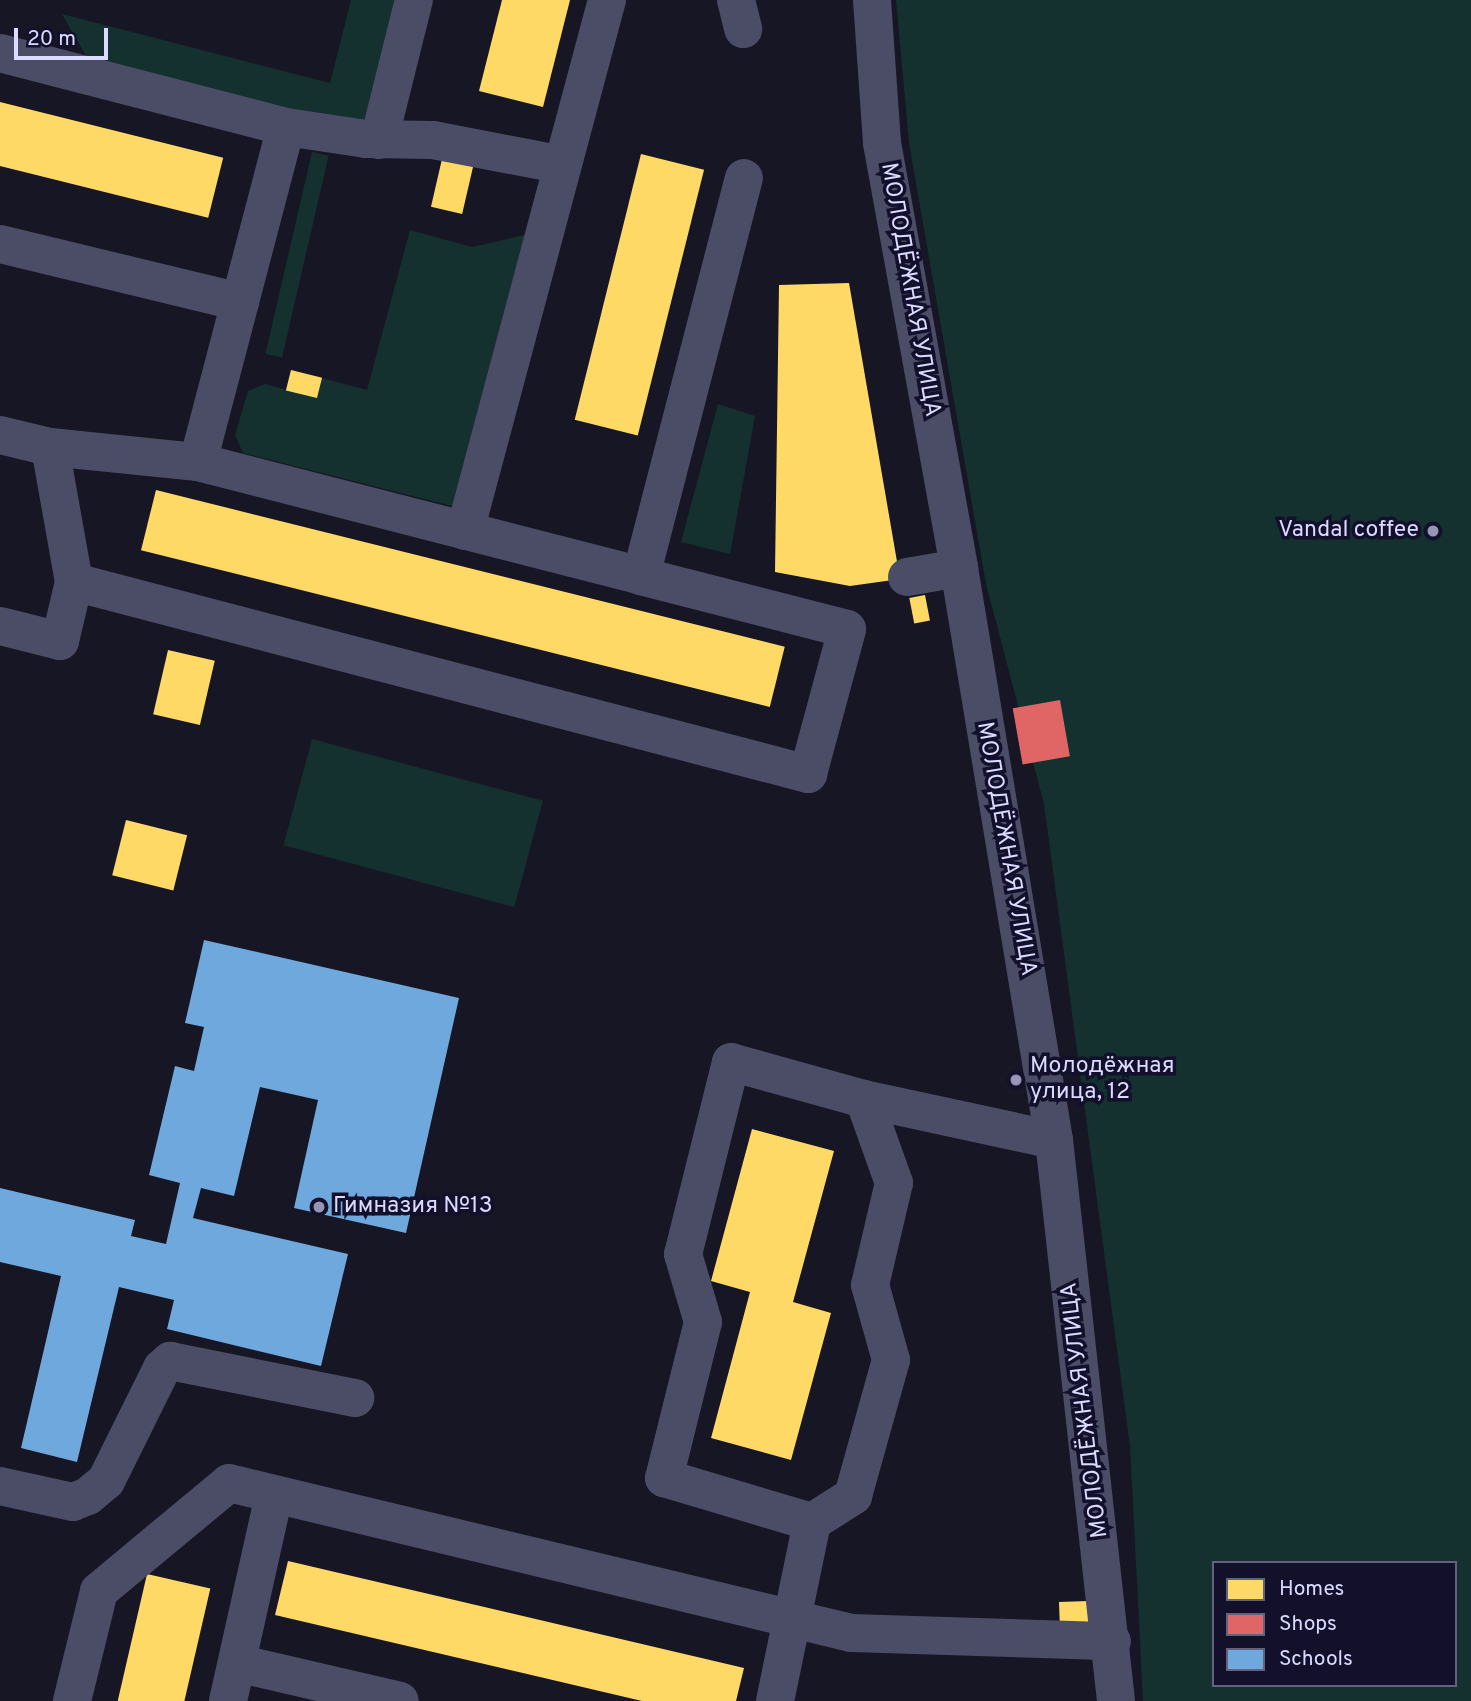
<!DOCTYPE html>
<html>
<head>
<meta charset="utf-8">
<style>
	body { margin:0 }
	#map { position:relative; width:1471px; height:1701px; overflow:hidden; background:#171625; font-family:Overpass,sans-serif }
	div>[style] { position:absolute }
	[style*='--x'] { left:calc(var(--x)*1px); top:calc(var(--y)*1px); width:calc(var(--w)*1px); rotate:calc(var(--a)*1deg) }
	.green>* { inset:0; background:#14312f; transform-origin:0 0 }
	.homes>* { inset:0; background:#ffd966; transform-origin:0 0 }
	.shops>* { inset:0; background:#e06666; transform-origin:0 0 }
	.schools>* { inset:0; background:#6fa8dc }
	.minor>* { height:38px; margin:-19px; padding:0 19px; transform-origin:19px; border-radius:19px; background:#4b4c66 }
	.dots>* { width:19px; height:19px; translate:-50% -50%; box-sizing:border-box; border:4px solid #12102b; border-radius:50% }
	span { translate:-50% -50%; white-space:nowrap; text-align:center; line-height:1.15; -webkit-text-stroke:7px #12102b; paint-order:stroke }
	.street-label { font-size:23px; color:#dbdaff }
	.poi-label { font-size:23px; color:#dbdaff }
	.right { translate:-100% -50%; text-align:right }
	.left { translate:0 -50%; text-align:left }
	.legend { position:absolute; left:1212px; top:1561px; width:245px; height:126px; box-sizing:border-box; background:#12102b; border:2px solid #626180; margin:0; padding:9px 12px; list-style:none; font-size:21px; color:#dbdaff }
	.legend li { display:flex; align-items:center; gap:14px; height:35px }
	.legend b { width:35px; border:2px solid #626180 }
	.scale { position:absolute; left:14px; top:28px; width:94px; height:32px; box-sizing:border-box; border:4px solid #dbdaff; border-top:0; padding-left:9px; font-size:21px; line-height:24px; white-space:nowrap; color:#dbdaff; -webkit-text-stroke:5px #12102b; paint-order:stroke }
</style>
</head>
<body>
<div id="map">
	<div class="green">
		<div style="clip-path:polygon(351px 0,399px 0,365px 134px,92px 66px,62px 14px,330px 83px)"></div>
		<div style="clip-path:polygon(evenodd,896px 0,1471px 0,1471px 1701px,1143px 1701px,1130px 1446px,1044px 804px,986px 584px,909px 143px,896px 0,1214px 1563px,1455px 1563px,1455px 1685px,1214px 1685px,1214px 1563px)"></div>
		<div style="left:312px;top:152px;width:17px;height:207px;rotate:13deg"></div>
		<div style="clip-path:polygon(410px 230px,472px 247px,525px 235px,452px 506px,243px 453px,235px 435px,248px 391px,265px 384px,317px 398px,322px 378px,367px 390px)"></div>
		<div style="clip-path:polygon(718px 404px,755px 416px,730px 554px,681px 542px)"></div>
		<div style="left:312px;top:739px;width:239px;height:110px;rotate:15deg"></div>
	</div>
	<div class="homes">
		<div style="clip-path:polygon(502px 0,570px 0,543px 107px,479px 91px)"></div>
		<div style="left:0;top:102px;width:230px;height:62px;rotate:14deg"></div>
		<div style="left:641px;top:154px;width:65px;height:274px;rotate:14deg"></div>
		<div style="left:442px;top:159px;width:32px;height:49px;rotate:13deg"></div>
		<div style="clip-path:polygon(849px 283px,900px 579px,850px 586px,775px 572px,779px 285px)"></div>
		<div style="left:291px;top:370px;width:32px;height:21px;rotate:14deg"></div>
		<div style="left:156px;top:490px;width:648px;height:62px;rotate:14deg"></div>
		<div style="left:925px;top:595px;width:26px;height:16px;rotate:79deg"></div>
		<div style="left:168px;top:650px;width:48px;height:66px;rotate:13deg"></div>
		<div style="left:126px;top:820px;width:63px;height:57px;rotate:14deg"></div>
		<div style="clip-path:polygon(752px 1129px,834px 1151px,793px 1302px,831px 1313px,791px 1460px,711px 1438px,750px 1292px,711px 1281px)"></div>
		<div style="clip-path:polygon(288px 1561px,744px 1668px,736px 1701px,642px 1701px,275px 1615px)"></div>
		<div style="left:147px;top:1574px;width:65px;height:130px;rotate:13deg"></div>
		<div style="left:1088px;top:1601px;width:23px;height:29px;rotate:88deg"></div>
	</div>
	<div class="shops">
		<div style="left:1060px;top:700px;width:57px;height:48px;rotate:80deg"></div>
	</div>
	<div class="schools">
		<div style="clip-path:polygon(204px 940px,459px 998px,406px 1233px,294px 1208px,318px 1100px,260px 1087px,234px 1196px,201px 1188px,193px 1218px,348px 1254px,321px 1366px,167px 1329px,174px 1300px,119px 1287px,77px 1462px,21px 1448px,61px 1276px,0 1262px,0 1188px,135px 1220px,131px 1236px,166px 1244px,180px 1183px,149px 1175px,175px 1066px,194px 1071px,204px 1027px,185px 1023px)"></div>
	</div>
	<div class="minor">
		<div style="--x:736;--y:0;--w:30;--a:76"></div>
		<div style="--x:872;--y:0;--w:143;--a:86"></div>
		<div style="--x:882;--y:143;--w:432;--a:79.7"></div>
		<div style="--x:959;--y:568;--w:580;--a:80.57"></div>
		<div style="--x:1054;--y:1140;--w:564;--a:83.69"></div>
		<div style="--x:0;--y:53;--w:295;--a:14.5"></div>
		<div style="--x:286;--y:127;--w:81;--a:8.5"></div>
		<div style="--x:366;--y:139;--w:67;--a:0.9"></div>
		<div style="--x:433;--y:140;--w:132;--a:10.9"></div>
		<div style="--x:379;--y:140;--w:144;--a:-76"></div>
		<div style="--x:0;--y:244;--w:247;--a:13.6"></div>
		<div style="--x:0;--y:435;--w:51;--a:13.5"></div>
		<div style="--x:50;--y:447;--w:149;--a:5.8"></div>
		<div style="--x:198;--y:462;--w:457;--a:14.4"></div>
		<div style="--x:198;--y:462;--w:346;--a:-75.3"></div>
		<div style="--x:465;--y:531;--w:550;--a:-75.03"></div>
		<div style="--x:907;--y:577;--w:53;--a:-9.8"></div>
		<div style="--x:74;--y:582;--w:759;--a:14.66"></div>
		<div style="--x:808;--y:774;--w:150;--a:-74.9"></div>
		<div style="--x:847;--y:629;--w:213;--a:-165.6"></div>
		<div style="--x:641;--y:576;--w:411;--a:-75.5"></div>
		<div style="--x:0;--y:626;--w:62;--a:14"></div>
		<div style="--x:60;--y:641;--w:61;--a:-76.7"></div>
		<div style="--x:74;--y:582;--w:137;--a:-100.1"></div>
		<div style="--x:864;--y:1099;--w:194;--a:12.2"></div>
		<div style="--x:0;--y:1486;--w:75;--a:12.4"></div>
		<div style="--x:73;--y:1502;--w:16;--a:-22"></div>
		<div style="--x:88;--y:1496;--w:23;--a:-40"></div>
		<div style="--x:106;--y:1481;--w:126;--a:-63.6"></div>
		<div style="--x:162;--y:1368;--w:11;--a:-41"></div>
		<div style="--x:170;--y:1361;--w:189;--a:11.3"></div>
		<div style="--x:237;--y:1663;--w:167;--a:13.1"></div>
		<div style="--x:72;--y:1701;--w:113;--a:-76.2"></div>
		<div style="--x:99;--y:1591;--w:169;--a:-39.7"></div>
		<div style="--x:229;--y:1483;--w:640;--a:13.56"></div>
		<div style="--x:851;--y:1633;--w:261;--a:1.8"></div>
		<div style="--x:228;--y:1701;--w:210;--a:-77.4"></div>
		<div style="--x:775;--y:1701;--w:183;--a:-78.3"></div>
		<div style="--x:812;--y:1522;--w:49;--a:-32.4"></div>
		<div style="--x:853;--y:1496;--w:141;--a:-74.4"></div>
		<div style="--x:891;--y:1360;--w:78;--a:-105.6"></div>
		<div style="--x:870;--y:1285;--w:105;--a:-76.8"></div>
		<div style="--x:894;--y:1183;--w:89;--a:-109.7"></div>
		<div style="--x:864;--y:1099;--w:138;--a:-164.5"></div>
		<div style="--x:731;--y:1062;--w:198;--a:104"></div>
		<div style="--x:683;--y:1254;--w:71;--a:73.6"></div>
		<div style="--x:703;--y:1322;--w:161;--a:104"></div>
		<div style="--x:664;--y:1478;--w:154;--a:16.6"></div>
	</div>
	<div class="dots">
		<div style="left:1433px;top:531px;background:#9695b3"></div>
		<div style="left:1016px;top:1080px;background:#9695b3"></div>
		<div style="left:319px;top:1207px;background:#9695b3"></div>
	</div>
	<div class="street-label">
		<span style="left:909px;top:290px;rotate:80deg">МОЛОДЁЖНАЯ УЛИЦА</span>
		<span style="left:1005px;top:849px;rotate:80deg">МОЛОДЁЖНАЯ УЛИЦА</span>
		<span style="left:1086px;top:1410px;rotate:-97deg">МОЛОДЁЖНАЯ УЛИЦА</span>
	</div>
	<div class="poi-label">
		<span class="right" style="left:1419px;top:531px">Vandal coffee</span>
		<span class="left" style="left:1030px;top:1080px">Молодёжная<br>улица, 12</span>
		<span class="left" style="left:333px;top:1207px">Гимназия №13</span>
	</div>
	<ul class="legend">
	<li><b style="height:19px;background:#ffd966"></b>Homes</li>
	<li><b style="height:19px;background:#e06666"></b>Shops</li>
	<li><b style="height:19px;background:#6fa8dc"></b>Schools</li>
	</ul>
	<div class="scale">20 m</div>
</div>
</body>
</html>
